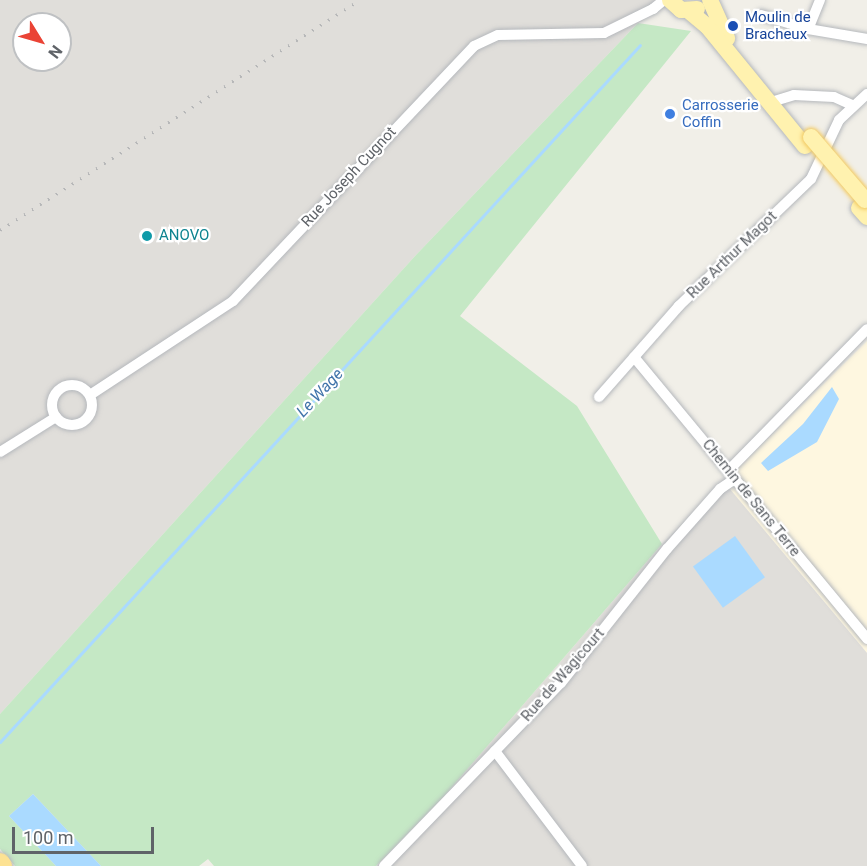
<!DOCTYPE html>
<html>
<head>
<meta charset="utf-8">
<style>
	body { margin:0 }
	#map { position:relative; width:867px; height:866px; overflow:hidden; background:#f1efe8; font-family:Roboto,sans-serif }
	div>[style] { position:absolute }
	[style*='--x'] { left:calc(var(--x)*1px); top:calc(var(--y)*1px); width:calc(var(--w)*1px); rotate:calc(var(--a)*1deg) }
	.commercial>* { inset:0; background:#fef7e0 }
	.industrial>* { inset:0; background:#e0deda }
	.green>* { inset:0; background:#c5e8c5 }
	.water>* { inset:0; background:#aadaff; transform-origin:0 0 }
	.stream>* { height:3px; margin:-1.5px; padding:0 1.5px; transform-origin:1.5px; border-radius:1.5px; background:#aadaff }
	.roads { filter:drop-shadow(0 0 2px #b5b8bc) drop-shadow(0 0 2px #b5b8bc) }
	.street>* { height:10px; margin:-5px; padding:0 5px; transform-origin:5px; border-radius:5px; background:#fff }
	.street>.ring { margin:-5px; padding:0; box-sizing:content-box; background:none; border:10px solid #fff; border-radius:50% }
	.primary>* { height:16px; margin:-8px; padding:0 8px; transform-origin:8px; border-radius:8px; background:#fff2af }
	.highway>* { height:20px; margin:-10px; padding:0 10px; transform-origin:10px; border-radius:10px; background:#fde293 }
	.rail>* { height:3px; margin-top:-1.5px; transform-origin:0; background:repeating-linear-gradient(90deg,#b6b7b8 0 1.5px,transparent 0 9.5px) }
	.bridges { filter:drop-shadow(0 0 2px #f2c960) drop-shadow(0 0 2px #f2c960) }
	.primary-bridge>* { height:16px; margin:-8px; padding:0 8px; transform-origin:8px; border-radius:8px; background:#fff2af }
	.dots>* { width:16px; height:16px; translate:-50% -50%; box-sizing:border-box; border:3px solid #fff; border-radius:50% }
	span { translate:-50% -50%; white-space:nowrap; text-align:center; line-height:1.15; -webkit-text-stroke:4.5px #fff; paint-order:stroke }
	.transit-label { font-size:15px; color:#164399 }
	.left { translate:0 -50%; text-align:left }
	.shop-label { font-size:15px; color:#366cbe }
	.street-label { font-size:15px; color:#5f6368 }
	.culture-label { font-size:15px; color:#0d838f }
	.water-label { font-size:16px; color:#4174aa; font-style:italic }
	.north { position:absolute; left:12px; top:12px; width:60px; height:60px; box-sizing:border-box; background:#fff; border:2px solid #bfc1c3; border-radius:50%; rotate:127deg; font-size:16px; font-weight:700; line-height:24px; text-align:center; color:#5f6368 }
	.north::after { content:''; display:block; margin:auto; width:21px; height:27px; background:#ea4335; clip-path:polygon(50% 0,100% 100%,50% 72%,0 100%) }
	.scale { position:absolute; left:12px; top:827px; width:142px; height:27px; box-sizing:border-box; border:3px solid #5f6368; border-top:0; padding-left:8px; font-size:18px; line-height:21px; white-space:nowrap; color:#5f6368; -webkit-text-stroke:4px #fff; paint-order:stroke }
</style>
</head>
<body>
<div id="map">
	<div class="commercial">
		<div style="clip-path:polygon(867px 341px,867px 653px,724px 482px)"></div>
	</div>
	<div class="industrial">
		<div style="clip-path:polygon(evenodd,0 0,678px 0,638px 23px,416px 255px,0 714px,0 0,24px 24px,60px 24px,60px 60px,24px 60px,24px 24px)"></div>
		<div style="clip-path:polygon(724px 482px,867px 653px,867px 866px,376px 866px,445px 795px,662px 544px)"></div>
	</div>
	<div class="green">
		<div style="clip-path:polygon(638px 23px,691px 31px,460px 316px,577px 406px,662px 544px,445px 795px,376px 866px,214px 866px,208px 859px,199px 866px,101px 866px,33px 794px,9px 816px,56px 866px,15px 866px,0 849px,0 714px,416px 255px)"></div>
	</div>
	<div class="water">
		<div style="clip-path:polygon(832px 387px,839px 399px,817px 442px,768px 471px,761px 463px,803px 424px)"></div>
		<div style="left:735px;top:536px;width:51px;height:52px;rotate:54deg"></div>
		<div style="clip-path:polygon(33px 794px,101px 866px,56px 866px,9px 816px)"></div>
	</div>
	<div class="stream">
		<div style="--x:0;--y:742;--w:946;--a:-47.44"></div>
	</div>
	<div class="roads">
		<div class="street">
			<div style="--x:820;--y:0;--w:31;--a:112"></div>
			<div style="--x:808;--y:29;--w:60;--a:9.6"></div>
			<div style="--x:761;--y:15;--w:49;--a:16.6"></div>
			<div style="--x:768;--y:103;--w:27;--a:-17"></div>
			<div style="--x:794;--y:95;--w:40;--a:2.9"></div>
			<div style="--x:834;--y:97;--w:20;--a:24"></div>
			<div style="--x:634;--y:357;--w:366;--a:50.4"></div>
			<div class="ring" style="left:52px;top:385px;width:30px;height:30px"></div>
			<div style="--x:90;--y:395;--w:171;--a:-33.3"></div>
			<div style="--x:233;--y:301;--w:351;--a:-46.6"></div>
			<div style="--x:474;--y:46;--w:26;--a:-25"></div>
			<div style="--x:498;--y:35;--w:106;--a:-1.1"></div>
			<div style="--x:604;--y:33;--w:55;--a:-26.1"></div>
			<div style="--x:653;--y:9;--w:14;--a:-39"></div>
			<div style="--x:599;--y:397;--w:121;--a:-48.7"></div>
			<div style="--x:679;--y:306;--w:183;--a:-43.9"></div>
			<div style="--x:811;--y:179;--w:65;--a:-64.6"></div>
			<div style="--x:839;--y:120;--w:38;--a:-43"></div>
			<div style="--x:0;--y:452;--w:66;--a:-32"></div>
			<div style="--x:729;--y:470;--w:197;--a:-45.6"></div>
			<div style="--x:495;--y:751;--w:144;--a:52.9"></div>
			<div style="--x:384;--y:866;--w:255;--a:-46"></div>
			<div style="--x:561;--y:683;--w:171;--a:-51.7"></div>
			<div style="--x:667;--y:549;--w:80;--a:-48.5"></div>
			<div style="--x:720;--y:489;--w:18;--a:-34"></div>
		</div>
		<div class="primary">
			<div style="--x:670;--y:0;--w:15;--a:42"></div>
			<div style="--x:681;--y:10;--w:16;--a:-4"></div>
			<div style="--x:710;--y:0;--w:42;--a:65.9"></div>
			<div style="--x:689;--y:11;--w:23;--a:40"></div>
			<div style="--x:707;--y:26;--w:155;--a:50.8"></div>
			<div style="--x:859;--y:208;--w:12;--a:48"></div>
		</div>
		<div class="highway">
			<div style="--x:0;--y:863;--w:4;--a:56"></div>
		</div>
	</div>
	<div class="rail">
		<div style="--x:0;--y:230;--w:426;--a:-32.6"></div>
	</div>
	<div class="bridges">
		<div class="primary-bridge">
			<div style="--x:811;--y:137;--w:83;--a:49.4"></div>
		</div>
	</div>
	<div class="dots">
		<div style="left:733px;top:26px;background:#1a4fb4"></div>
		<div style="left:670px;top:114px;background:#3f7fe0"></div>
		<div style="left:147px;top:236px;background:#0f9aa8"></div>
	</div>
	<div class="transit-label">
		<span class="left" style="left:745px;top:26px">Moulin de<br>Bracheux</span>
	</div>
	<div class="shop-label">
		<span class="left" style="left:682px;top:114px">Carrosserie<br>Coffin</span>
	</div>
	<div class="street-label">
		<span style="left:349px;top:177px;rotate:-47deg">Rue Joseph Cugnot</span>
		<span style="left:732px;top:255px;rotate:-44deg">Rue Arthur Magot</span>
		<span style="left:751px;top:498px;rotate:51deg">Chemin de Sans Terre</span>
		<span style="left:563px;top:675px;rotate:-49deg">Rue de Wagicourt</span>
	</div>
	<div class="culture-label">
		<span class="left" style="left:159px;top:236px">ANOVO</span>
	</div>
	<div class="water-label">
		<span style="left:320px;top:393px;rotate:-47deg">Le Wage</span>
	</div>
	<div class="north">N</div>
	<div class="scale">100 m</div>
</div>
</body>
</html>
